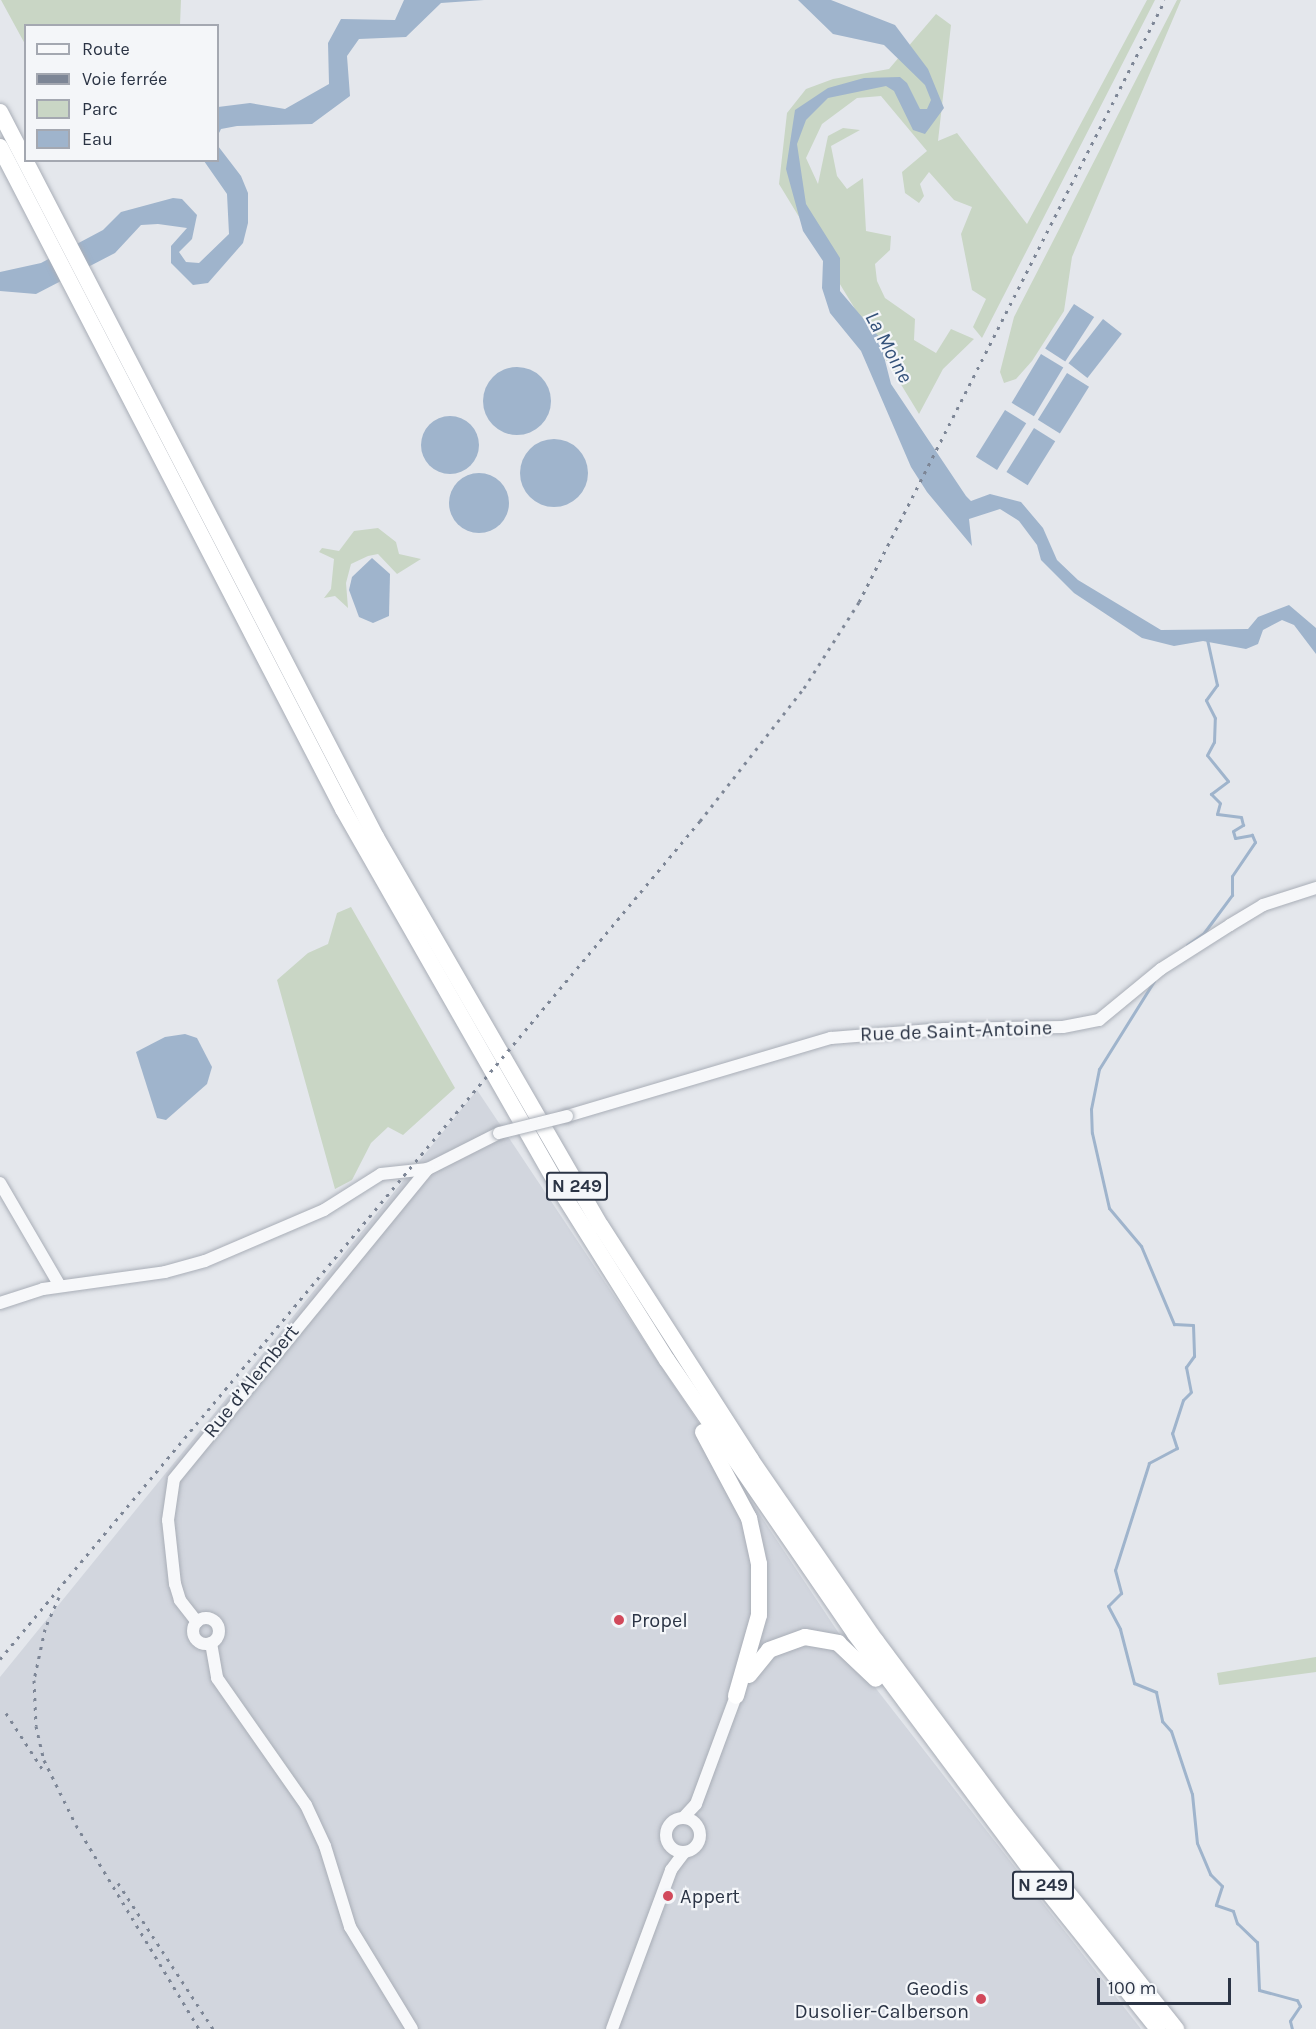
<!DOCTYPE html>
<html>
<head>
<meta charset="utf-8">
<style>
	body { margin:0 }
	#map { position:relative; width:1316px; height:2029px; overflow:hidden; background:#e4e7ec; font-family:Karla,sans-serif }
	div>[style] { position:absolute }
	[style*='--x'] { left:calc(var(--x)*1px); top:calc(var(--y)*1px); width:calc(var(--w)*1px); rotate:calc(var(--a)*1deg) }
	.built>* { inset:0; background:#d2d6de }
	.green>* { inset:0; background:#c9d6c5 }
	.water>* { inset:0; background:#9fb4cc; transform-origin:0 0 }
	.round { border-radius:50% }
	.stream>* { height:3px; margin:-1.5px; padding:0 1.5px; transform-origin:1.5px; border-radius:1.5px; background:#9fb4cc }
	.roads { filter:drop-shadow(0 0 2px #a9aeb7) drop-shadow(0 0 2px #a9aeb7) }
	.tertiary>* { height:12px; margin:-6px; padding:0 6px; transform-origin:6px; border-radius:6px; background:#f7f8fa }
	.tertiary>.ring { margin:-6px; padding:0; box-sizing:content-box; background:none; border:12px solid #f7f8fa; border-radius:50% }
	.trunk>* { height:16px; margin:-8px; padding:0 8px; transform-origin:8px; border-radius:8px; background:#fff }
	.rail>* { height:3px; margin-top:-1.5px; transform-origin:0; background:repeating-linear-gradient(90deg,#7d8696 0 3px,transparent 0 9px) }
	.bridges { filter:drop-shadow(0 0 2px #a9aeb7) drop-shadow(0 0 2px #a9aeb7) }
	.tertiary-bridge>* { height:12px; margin:-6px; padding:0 6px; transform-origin:6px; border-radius:6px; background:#f7f8fa }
	.dots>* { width:16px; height:16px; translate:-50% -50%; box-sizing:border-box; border:3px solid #f4f6f9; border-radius:50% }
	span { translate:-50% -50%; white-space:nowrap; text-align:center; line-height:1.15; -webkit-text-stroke:4.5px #f4f6f9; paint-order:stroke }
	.shield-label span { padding:2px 4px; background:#f4f6f9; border:2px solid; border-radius:4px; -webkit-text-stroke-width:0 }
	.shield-label { font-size:18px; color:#2b3445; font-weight:700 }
	.street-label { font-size:20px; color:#2b3445 }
	.poi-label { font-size:20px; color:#2b3445 }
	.left { translate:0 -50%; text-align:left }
	.right { translate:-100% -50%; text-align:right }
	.water-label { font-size:21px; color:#34527a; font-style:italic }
	.legend { position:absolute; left:24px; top:24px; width:195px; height:138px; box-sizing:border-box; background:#f4f6f9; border:2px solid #a4a8b1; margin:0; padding:8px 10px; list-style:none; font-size:18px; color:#2b3445 }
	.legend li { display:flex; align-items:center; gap:12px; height:30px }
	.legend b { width:30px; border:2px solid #a4a8b1 }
	.scale { position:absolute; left:1097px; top:1978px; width:134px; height:27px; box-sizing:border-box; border:3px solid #2b3445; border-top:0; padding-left:8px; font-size:18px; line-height:21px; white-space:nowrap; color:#2b3445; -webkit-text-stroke:4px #f4f6f9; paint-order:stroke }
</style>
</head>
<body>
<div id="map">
	<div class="built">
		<div style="clip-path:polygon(477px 1090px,874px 1686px,1141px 2029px,0 2029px,0 1677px)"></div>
	</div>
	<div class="green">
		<div style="clip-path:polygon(1px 0,181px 0,180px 25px,26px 26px,25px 44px)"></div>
		<div style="clip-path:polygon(1147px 0,1155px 0,982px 338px,973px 327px,986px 299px,972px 290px,961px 234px,972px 207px,954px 200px,929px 172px,920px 184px,924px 196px,919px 203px,905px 193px,902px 172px,927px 151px,881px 96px,857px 98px,822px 124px,806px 158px,818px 184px,828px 136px,843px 128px,860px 130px,831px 146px,837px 176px,847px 189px,863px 178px,866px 231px,891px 236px,890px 250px,875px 264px,877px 281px,885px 298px,915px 319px,914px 340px,936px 353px,951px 329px,974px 339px,943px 369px,919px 414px,779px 184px,787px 113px,806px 89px,833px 79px,889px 69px,936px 14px,951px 25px,938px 141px,957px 133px,1027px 224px)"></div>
		<div style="clip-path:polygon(1177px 0,1181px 0,1072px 257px,1064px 311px,1032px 361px,1016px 379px,1004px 383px,1000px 372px,1014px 317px)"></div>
		<div style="clip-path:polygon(378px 528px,396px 542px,399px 554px,421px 559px,397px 574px,378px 554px,368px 556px,351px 564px,346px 583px,348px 608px,335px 596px,324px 598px,331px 589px,334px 559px,319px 552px,322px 548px,339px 551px,354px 531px)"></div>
		<div style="clip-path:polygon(351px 907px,455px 1088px,403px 1135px,388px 1127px,371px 1143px,352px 1180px,335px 1189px,277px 980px,308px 953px,328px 944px,337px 913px)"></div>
		<div style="clip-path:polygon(1316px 1657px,1316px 1672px,1219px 1685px,1217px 1673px)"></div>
	</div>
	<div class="water">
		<div style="clip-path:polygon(404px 0,484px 0,441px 3px,406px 37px,359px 39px,347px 56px,350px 96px,312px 124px,237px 126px,221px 129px,218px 135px,218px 107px,250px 103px,285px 109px,329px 84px,328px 43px,341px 19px,395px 20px)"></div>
		<div style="clip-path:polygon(798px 0,831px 0,895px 25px,928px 69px,944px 108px,925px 134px,913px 130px,894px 91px,886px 86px,828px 98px,806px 120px,797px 144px,806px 204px,840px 258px,840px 291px,879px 337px,891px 384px,966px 496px,971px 501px,990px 494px,1021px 502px,1043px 528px,1057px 560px,1078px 580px,1161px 630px,1248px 629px,1258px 617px,1289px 605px,1316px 628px,1316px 654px,1294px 625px,1282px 620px,1263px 630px,1258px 644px,1246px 649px,1203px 641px,1174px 646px,1142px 638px,1074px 593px,1041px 560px,1037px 545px,1019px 521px,1000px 509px,969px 519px,972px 546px,927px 492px,911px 467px,861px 351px,830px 313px,822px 288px,823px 261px,803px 231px,786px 169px,795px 110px,828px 88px,864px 78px,900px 77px,907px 83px,920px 109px,927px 109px,931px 100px,925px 85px,884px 45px,833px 34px)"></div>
		<div style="clip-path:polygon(218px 146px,241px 176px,248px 193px,248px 223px,243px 243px,208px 283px,193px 285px,171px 263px,171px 246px,187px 228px,158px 224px,141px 225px,115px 253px,36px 294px,0 291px,0 272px,41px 263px,103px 230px,121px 212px,173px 198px,182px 199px,197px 215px,192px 239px,179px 252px,186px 262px,199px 263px,229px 234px,227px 194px,204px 161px,218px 160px)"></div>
		<div style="left:1074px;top:304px;width:24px;height:53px;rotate:33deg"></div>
		<div style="left:1103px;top:319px;width:24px;height:56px;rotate:38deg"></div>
		<div style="left:1041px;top:354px;width:26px;height:57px;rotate:31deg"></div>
		<div class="round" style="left:483px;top:367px;width:68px;height:68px"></div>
		<div style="left:1067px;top:373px;width:26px;height:55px;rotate:32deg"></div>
		<div style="left:1005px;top:410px;width:25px;height:55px;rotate:32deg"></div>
		<div class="round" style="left:421px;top:416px;width:58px;height:58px"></div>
		<div style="left:1034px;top:428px;width:25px;height:52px;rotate:32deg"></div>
		<div class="round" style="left:520px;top:439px;width:68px;height:68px"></div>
		<div class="round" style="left:449px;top:473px;width:60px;height:60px"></div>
		<div style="clip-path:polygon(372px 558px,390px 574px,389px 616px,373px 623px,359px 617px,349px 590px,352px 577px)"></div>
		<div style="clip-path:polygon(185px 1034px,197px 1038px,212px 1067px,207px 1084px,166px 1120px,157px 1118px,136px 1052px,165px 1037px)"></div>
	</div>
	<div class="stream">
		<div style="--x:1187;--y:945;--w:19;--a:-35"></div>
		<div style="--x:1203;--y:934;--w:49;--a:-53.4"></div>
		<div style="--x:1232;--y:895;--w:19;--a:-90"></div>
		<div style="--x:1232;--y:876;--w:41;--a:-55.9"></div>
		<div style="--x:1255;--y:842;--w:8;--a:-113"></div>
		<div style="--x:1252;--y:835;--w:17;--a:170"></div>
		<div style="--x:1235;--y:838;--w:7;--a:-106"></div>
		<div style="--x:1233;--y:831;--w:12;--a:-31"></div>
		<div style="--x:1243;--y:825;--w:8;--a:-104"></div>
		<div style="--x:1241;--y:817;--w:24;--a:-173"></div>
		<div style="--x:1217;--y:814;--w:11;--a:-75"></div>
		<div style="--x:1220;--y:803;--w:13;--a:-135"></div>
		<div style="--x:1211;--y:794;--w:21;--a:-37"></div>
		<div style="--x:1228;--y:781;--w:33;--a:-129"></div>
		<div style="--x:1207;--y:755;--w:15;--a:-62"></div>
		<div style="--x:1214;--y:742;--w:24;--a:-88"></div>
		<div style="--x:1215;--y:718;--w:20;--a:-117"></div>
		<div style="--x:1206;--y:700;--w:19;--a:-54"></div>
		<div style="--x:1217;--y:685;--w:47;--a:-102.3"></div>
		<div style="--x:1154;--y:981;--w:104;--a:122"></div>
		<div style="--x:1099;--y:1069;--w:41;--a:101.3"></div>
		<div style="--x:1091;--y:1109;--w:24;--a:88"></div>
		<div style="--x:1092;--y:1133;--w:77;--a:77.2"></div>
		<div style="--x:1109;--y:1208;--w:50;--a:49.9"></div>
		<div style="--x:1141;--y:1246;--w:85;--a:67.1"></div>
		<div style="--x:1174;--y:1324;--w:19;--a:3"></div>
		<div style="--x:1193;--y:1325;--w:31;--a:88"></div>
		<div style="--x:1194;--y:1356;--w:14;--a:126"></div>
		<div style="--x:1186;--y:1367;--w:25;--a:79"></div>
		<div style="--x:1191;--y:1392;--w:11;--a:135"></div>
		<div style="--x:1183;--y:1400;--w:35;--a:108"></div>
		<div style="--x:1172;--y:1433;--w:16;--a:72"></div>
		<div style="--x:1177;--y:1448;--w:32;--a:152"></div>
		<div style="--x:1149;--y:1463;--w:112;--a:107.6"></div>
		<div style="--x:1115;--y:1570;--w:24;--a:75"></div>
		<div style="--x:1121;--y:1593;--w:18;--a:135"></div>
		<div style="--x:1108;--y:1606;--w:26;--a:62"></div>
		<div style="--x:1120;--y:1629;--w:56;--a:75.5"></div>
		<div style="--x:1134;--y:1683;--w:24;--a:22"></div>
		<div style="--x:1156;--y:1692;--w:30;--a:78"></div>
		<div style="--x:1162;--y:1721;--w:13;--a:48"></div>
		<div style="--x:1171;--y:1731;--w:66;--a:71.6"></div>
		<div style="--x:1192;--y:1794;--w:49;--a:84.2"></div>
		<div style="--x:1197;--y:1843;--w:34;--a:67"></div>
		<div style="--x:1210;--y:1874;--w:17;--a:45"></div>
		<div style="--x:1222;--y:1886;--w:20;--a:108"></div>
		<div style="--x:1216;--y:1905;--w:18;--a:19"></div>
		<div style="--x:1233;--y:1911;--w:13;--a:72"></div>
		<div style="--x:1237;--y:1923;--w:28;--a:44"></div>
		<div style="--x:1257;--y:1942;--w:48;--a:87.6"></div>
		<div style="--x:1259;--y:1990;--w:39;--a:15"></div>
		<div style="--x:1297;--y:2000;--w:7;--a:63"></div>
		<div style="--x:1300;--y:2006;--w:18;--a:124"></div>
		<div style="--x:1290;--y:2021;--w:8;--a:76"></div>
	</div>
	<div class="roads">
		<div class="tertiary">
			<div style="--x:567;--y:1116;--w:275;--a:-16.5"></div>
			<div style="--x:831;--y:1038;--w:113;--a:-4.6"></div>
			<div style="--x:944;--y:1029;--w:119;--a:-1"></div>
			<div style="--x:1063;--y:1027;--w:37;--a:-11"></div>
			<div style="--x:1099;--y:1020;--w:80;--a:-39.4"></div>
			<div style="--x:1161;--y:969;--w:82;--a:-32.5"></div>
			<div style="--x:1230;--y:925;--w:39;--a:-31"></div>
			<div style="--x:1263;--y:905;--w:56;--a:-17.8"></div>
			<div style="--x:0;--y:1183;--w:119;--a:59.8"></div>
			<div style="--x:0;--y:1303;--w:45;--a:-18"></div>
			<div style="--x:43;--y:1289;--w:123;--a:-7.9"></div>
			<div style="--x:165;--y:1272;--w:41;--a:-15.4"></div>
			<div style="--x:205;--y:1261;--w:129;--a:-23.2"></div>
			<div style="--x:324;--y:1210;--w:67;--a:-32.3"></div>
			<div style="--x:381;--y:1174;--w:47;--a:-6.1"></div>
			<div style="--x:428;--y:1169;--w:80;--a:-26.9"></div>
			<div class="ring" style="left:193px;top:1618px;width:14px;height:14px"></div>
			<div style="--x:197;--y:1622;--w:28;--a:-128"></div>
			<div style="--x:180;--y:1600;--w:17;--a:-107"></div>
			<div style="--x:175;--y:1584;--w:64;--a:-96.2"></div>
			<div style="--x:168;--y:1520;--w:41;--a:-81.7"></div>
			<div style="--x:174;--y:1479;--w:401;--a:-50.7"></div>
			<div style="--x:211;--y:1643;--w:36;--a:80"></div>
			<div style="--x:217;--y:1678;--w:155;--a:55"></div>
			<div style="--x:306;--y:1805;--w:45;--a:65.1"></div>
			<div style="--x:325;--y:1846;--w:85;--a:72.8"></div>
			<div style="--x:350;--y:1927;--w:119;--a:58.7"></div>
			<div class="ring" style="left:666px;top:1818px;width:22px;height:22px"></div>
			<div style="--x:683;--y:1818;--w:19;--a:-47"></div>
			<div style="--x:696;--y:1804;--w:115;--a:-69.7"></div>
			<div style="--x:612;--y:2029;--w:170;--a:-69.6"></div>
			<div style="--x:671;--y:1870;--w:21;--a:-53"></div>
		</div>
		<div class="trunk">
			<div style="--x:0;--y:112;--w:817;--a:62.59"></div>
			<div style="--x:376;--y:837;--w:449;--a:60"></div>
			<div style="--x:601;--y:1226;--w:278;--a:57.3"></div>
			<div style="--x:751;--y:1460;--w:220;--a:55.4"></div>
			<div style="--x:876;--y:1641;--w:216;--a:53.3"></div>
			<div style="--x:1005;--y:1814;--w:275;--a:51.5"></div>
			<div style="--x:0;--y:147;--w:746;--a:62.61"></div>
			<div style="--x:343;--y:809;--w:436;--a:60.3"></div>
			<div style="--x:559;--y:1188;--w:203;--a:57.9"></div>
			<div style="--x:667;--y:1360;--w:332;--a:55.5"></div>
			<div style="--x:855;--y:1634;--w:298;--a:53.3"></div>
			<div style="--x:1033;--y:1873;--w:200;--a:51.3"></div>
			<div style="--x:703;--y:1432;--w:98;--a:61.9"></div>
			<div style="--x:749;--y:1518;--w:47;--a:77.7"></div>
			<div style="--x:759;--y:1564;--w:51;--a:90"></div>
			<div style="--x:759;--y:1615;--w:84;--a:105.9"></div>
			<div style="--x:749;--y:1675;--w:32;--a:-51"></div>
			<div style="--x:769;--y:1650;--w:38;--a:-20"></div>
			<div style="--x:805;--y:1637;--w:34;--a:10"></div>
			<div style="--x:838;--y:1643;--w:52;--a:43.5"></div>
		</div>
	</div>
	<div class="rail">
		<div style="--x:59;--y:1597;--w:35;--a:114"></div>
		<div style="--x:45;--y:1629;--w:52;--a:102.2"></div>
		<div style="--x:34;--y:1680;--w:46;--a:87.5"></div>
		<div style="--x:36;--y:1726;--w:35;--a:77"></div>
		<div style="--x:44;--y:1760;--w:72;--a:63.8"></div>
		<div style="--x:76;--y:1825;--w:238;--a:58.9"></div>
		<div style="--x:0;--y:1659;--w:1092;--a:-50.13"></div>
		<div style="--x:700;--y:821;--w:169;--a:-52"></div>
		<div style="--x:804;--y:688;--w:102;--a:-57.4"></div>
		<div style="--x:859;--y:602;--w:675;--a:-63.06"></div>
		<div style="--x:6;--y:1713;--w:68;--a:57"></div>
		<div style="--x:118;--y:1883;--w:174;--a:56.9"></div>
	</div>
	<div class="bridges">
		<div class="tertiary-bridge">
			<div style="--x:499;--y:1133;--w:70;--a:-14"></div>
		</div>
	</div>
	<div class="dots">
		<div style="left:619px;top:1620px;background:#d1495b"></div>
		<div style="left:668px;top:1896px;background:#d1495b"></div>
		<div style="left:981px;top:1999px;background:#d1495b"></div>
	</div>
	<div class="shield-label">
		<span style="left:577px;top:1186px">N 249</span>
		<span style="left:1043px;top:1885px">N 249</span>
	</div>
	<div class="street-label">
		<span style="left:956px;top:1031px;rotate:-2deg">Rue de Saint-Antoine</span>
		<span style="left:251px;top:1381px;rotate:-51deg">Rue d’Alembert</span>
	</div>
	<div class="poi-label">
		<span class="left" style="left:631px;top:1620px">Propel</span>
		<span class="left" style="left:680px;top:1896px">Appert</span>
		<span class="right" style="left:969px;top:2000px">Geodis<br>Dusolier-Calberson</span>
	</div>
	<div class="water-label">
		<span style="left:889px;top:347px;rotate:62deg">La Moine</span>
	</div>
	<ul class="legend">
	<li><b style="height:8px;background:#f7f8fa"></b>Route</li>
	<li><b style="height:8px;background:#7d8696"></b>Voie ferrée</li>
	<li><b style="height:16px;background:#c9d6c5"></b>Parc</li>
	<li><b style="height:16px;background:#9fb4cc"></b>Eau</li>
	</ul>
	<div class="scale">100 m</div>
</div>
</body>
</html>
